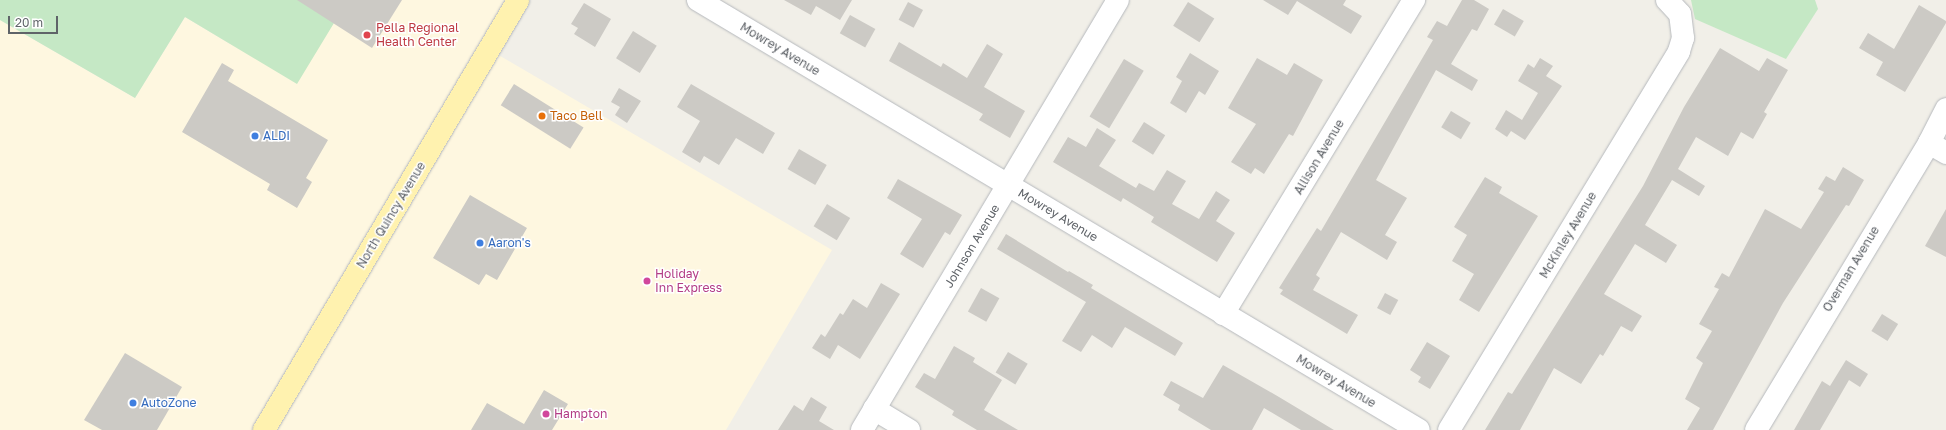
<!DOCTYPE html>
<html>
<head>
<meta charset="utf-8">
<style>
	body { margin:0 }
	#map { position:relative; width:1946px; height:430px; overflow:hidden; background:#f1efe8; font-family:"Golos Text",sans-serif }
	div>[style] { position:absolute }
	[style*='--x'] { left:calc(var(--x)*1px); top:calc(var(--y)*1px); width:calc(var(--w)*1px); rotate:calc(var(--a)*1deg) }
	.commercial>* { inset:0; background:#fef7e0 }
	.green>* { inset:0; background:#c5e8c5 }
	.building>* { inset:0; background:#cccac5; transform-origin:0 0 }
	.roads { filter:drop-shadow(0 0 1px #b5b8bc) drop-shadow(0 0 1px #b5b8bc) }
	.minor>* { height:22px; margin:-11px; padding:0 11px; transform-origin:11px; border-radius:11px; background:#fff }
	.major>* { height:22px; margin:-11px; padding:0 11px; transform-origin:11px; border-radius:11px; background:#fff2af }
	.dots>* { width:11px; height:11px; translate:-50% -50%; box-sizing:border-box; border:2px solid #fff; border-radius:50% }
	span { translate:-50% -50%; white-space:nowrap; text-align:center; line-height:1.15; -webkit-text-stroke:3px #fff; paint-order:stroke }
	.health-label { font-size:12px; color:#be3a42 }
	.left { translate:0 -50%; text-align:left }
	.street-label { font-size:12px; color:#5f6368 }
	.food-label { font-size:12px; color:#c56008 }
	.shop-label { font-size:12px; color:#366cbe }
	.hotel-label { font-size:12px; color:#b23c85 }
	.scale { position:absolute; left:8px; top:16px; width:50px; height:18px; box-sizing:border-box; border:2px solid #5f6368; border-top:0; padding-left:5px; font-size:12px; line-height:14px; white-space:nowrap; color:#5f6368; -webkit-text-stroke:3px #fff; paint-order:stroke }
</style>
</head>
<body>
<div id="map">
	<div class="commercial">
		<div style="clip-path:polygon(309px 0,519px 0,490px 50px,832px 250px,726px 430px,0 430px,0 20px,135px 98px,185px 17px,230px 44px)"></div>
	</div>
	<div class="green">
		<div style="clip-path:polygon(0 0,309px 0,334px 23px,297px 84px,185px 17px,135px 98px,0 20px)"></div>
		<div style="clip-path:polygon(1691px 0,1815px 0,1818px 9px,1786px 59px,1695px 19px)"></div>
	</div>
	<div class="building">
		<div style="clip-path:polygon(297px 0,402px 0,372px 48px)"></div>
		<div style="clip-path:polygon(784px 0,852px 0,840px 20px,816px 6px,811px 15px)"></div>
		<div style="clip-path:polygon(1263px 0,1346px 0,1343px 5px,1362px 16px,1351px 34px,1297px 1px,1288px 15px)"></div>
		<div style="clip-path:polygon(1462px 0,1474px 0,1489px 9px,1477px 31px,1472px 29px,1451px 64px,1478px 80px,1472px 91px,1436px 70px,1376px 180px,1407px 198px,1385px 235px,1397px 242px,1387px 260px,1341px 232px,1316px 275px,1320px 278px,1313px 290px,1358px 315px,1347px 334px,1280px 294px,1283px 290px,1279px 288px,1317px 228px,1321px 231px,1433px 40px,1427px 37px,1437px 21px,1447px 26px)"></div>
		<div style="left:908px;top:2px;width:17px;height:20px;rotate:28deg"></div>
		<div style="left:1188px;top:2px;width:31px;height:28px;rotate:32deg"></div>
		<div style="clip-path:polygon(584px 3px,611px 19px,595px 47px,574px 34px,578px 28px,571px 24px)"></div>
		<div style="clip-path:polygon(1919px 5px,1946px 21px,1946px 23px,1905px 92px,1876px 75px,1883px 62px,1859px 48px,1868px 33px,1894px 49px)"></div>
		<div style="left:1503px;top:9px;width:24px;height:18px;rotate:30deg"></div>
		<div style="left:850px;top:15px;width:29px;height:21px;rotate:29deg"></div>
		<div style="left:633px;top:31px;width:28px;height:32px;rotate:32deg"></div>
		<div style="clip-path:polygon(899px 42px,941px 67px,943px 63px,967px 78px,987px 44px,1003px 54px,984px 87px,1025px 111px,1010px 138px,979px 120px,983px 114px,889px 61px)"></div>
		<div style="clip-path:polygon(1720px 48px,1759px 71px,1767px 58px,1788px 70px,1764px 112px,1767px 114px,1753px 139px,1741px 132px,1728px 156px,1696px 137px,1678px 169px,1705px 186px,1699px 196px,1672px 180px,1645px 225px,1677px 245px,1666px 263px,1635px 244px,1604px 294px,1642px 316px,1632px 332px,1621px 326px,1603px 356px,1600px 354px,1581px 384px,1554px 368px,1520px 430px,1485px 430px,1508px 392px,1512px 394px,1643px 186px,1684px 107px)"></div>
		<div style="clip-path:polygon(1190px 53px,1219px 71px,1205px 95px,1199px 91px,1186px 113px,1170px 103px,1182px 81px,1176px 77px)"></div>
		<div style="clip-path:polygon(1257px 58px,1287px 75px,1294px 63px,1323px 80px,1293px 136px,1289px 134px,1264px 174px,1255px 168px,1251px 174px,1231px 162px,1256px 124px,1228px 108px)"></div>
		<div style="clip-path:polygon(1540px 58px,1553px 66px,1546px 76px,1562px 86px,1525px 140px,1511px 131px,1507px 137px,1495px 129px,1506px 110px,1522px 120px,1538px 93px,1518px 81px,1528px 64px,1534px 68px)"></div>
		<div style="left:1124px;top:59px;width:23px;height:67px;rotate:31deg"></div>
		<div style="clip-path:polygon(222px 63px,234px 70px,228px 81px,328px 140px,306px 178px,312px 182px,297px 208px,267px 190px,270px 184px,182px 132px)"></div>
		<div style="left:514px;top:84px;width:82px;height:25px;rotate:32deg"></div>
		<div style="clip-path:polygon(691px 84px,775px 133px,763px 154px,736px 138px,719px 165px,704px 156px,700px 163px,682px 152px,700px 121px,677px 107px)"></div>
		<div style="clip-path:polygon(619px 88px,641px 101px,627px 123px,615px 115px,620px 107px,611px 102px)"></div>
		<div style="left:1451px;top:111px;width:23px;height:19px;rotate:31deg"></div>
		<div style="left:1144px;top:122px;width:25px;height:23px;rotate:32deg"></div>
		<div style="clip-path:polygon(1097px 128px,1116px 140px,1099px 166px,1136px 188px,1139px 183px,1154px 191px,1167px 170px,1186px 181px,1172px 204px,1199px 219px,1216px 191px,1230px 200px,1216px 221px,1235px 233px,1217px 262px,1151px 222px,1154px 217px,1123px 198px,1121px 202px,1053px 162px,1068px 137px,1086px 147px)"></div>
		<div style="left:799px;top:149px;width:32px;height:23px;rotate:30deg"></div>
		<div style="clip-path:polygon(1843px 167px,1864px 180px,1849px 206px,1846px 205px,1783px 303px,1713px 430px,1687px 430px,1700px 408px,1685px 399px,1703px 363px,1696px 358px,1712px 331px,1699px 324px,1719px 289px,1714px 287px,1722px 273px,1729px 277px,1765px 209px,1801px 229px,1824px 192px,1818px 189px,1826px 176px,1835px 181px)"></div>
		<div style="clip-path:polygon(1485px 177px,1502px 187px,1499px 193px,1538px 216px,1479px 312px,1459px 300px,1474px 274px,1452px 261px,1467px 235px,1454px 227px)"></div>
		<div style="clip-path:polygon(898px 179px,962px 215px,950px 235px,945px 232px,923px 268px,900px 254px,922px 219px,887px 198px)"></div>
		<div style="clip-path:polygon(470px 195px,527px 228px,497px 280px,486px 274px,479px 285px,433px 258px)"></div>
		<div style="left:827px;top:204px;width:27px;height:26px;rotate:31deg"></div>
		<div style="clip-path:polygon(1946px 209px,1946px 257px,1925px 246px)"></div>
		<div style="clip-path:polygon(1006px 234px,1068px 272px,1069px 271px,1093px 285px,1091px 288px,1183px 343px,1175px 356px,1125px 327px,1112px 348px,1092px 335px,1081px 352px,1062px 341px,1086px 302px,997px 249px)"></div>
		<div style="clip-path:polygon(881px 283px,900px 294px,860px 359px,838px 345px,830px 359px,812px 348px,821px 334px,825px 337px,840px 313px,843px 315px,853px 299px,867px 308px)"></div>
		<div style="left:981px;top:288px;width:21px;height:27px;rotate:29deg"></div>
		<div style="left:1385px;top:293px;width:15px;height:17px;rotate:28deg"></div>
		<div style="left:1882px;top:314px;width:19px;height:20px;rotate:32deg"></div>
		<div style="clip-path:polygon(1427px 342px,1450px 356px,1430px 389px,1418px 382px,1421px 377px,1410px 370px)"></div>
		<div style="clip-path:polygon(954px 346px,975px 358px,973px 362px,1002px 380px,984px 410px,1018px 430px,977px 430px,952px 415px,954px 411px,915px 387px,924px 373px,935px 379px)"></div>
		<div style="left:1008px;top:352px;width:23px;height:24px;rotate:31deg"></div>
		<div style="clip-path:polygon(125px 353px,182px 387px,157px 430px,102px 430px,84px 420px)"></div>
		<div style="clip-path:polygon(1846px 360px,1868px 374px,1860px 387px,1849px 380px,1820px 430px,1794px 430px,1822px 381px,1830px 386px)"></div>
		<div style="clip-path:polygon(1223px 365px,1279px 397px,1334px 430px,1301px 430px,1264px 408px,1252px 430px,1211px 430px,1178px 410px,1180px 405px,1163px 395px,1171px 381px,1203px 398px)"></div>
		<div style="clip-path:polygon(544px 390px,568px 404px,552px 430px,471px 430px,487px 403px,524px 424px)"></div>
		<div style="clip-path:polygon(811px 397px,827px 407px,819px 421px,834px 430px,778px 430px,794px 405px,803px 411px)"></div>
	</div>
	<div class="roads">
		<div class="minor">
			<div style="--x:698;--y:0;--w:839;--a:30.81"></div>
			<div style="--x:1929;--y:143;--w:20;--a:30"></div>
			<div style="--x:1223;--y:314;--w:368;--a:-58.7"></div>
			<div style="--x:874;--y:409;--w:41;--a:31"></div>
			<div style="--x:862;--y:430;--w:500;--a:-59.23"></div>
			<div style="--x:1449;--y:430;--w:443;--a:-58.7"></div>
			<div style="--x:1679;--y:51;--w:14;--a:-73"></div>
			<div style="--x:1683;--y:38;--w:24;--a:-97"></div>
			<div style="--x:1680;--y:14;--w:19;--a:-133"></div>
			<div style="--x:1756;--y:430;--w:335;--a:-58.9"></div>
			<div style="--x:1929;--y:143;--w:38;--a:-63"></div>
		</div>
		<div class="major">
			<div style="--x:264;--y:430;--w:499;--a:-59.4"></div>
		</div>
	</div>
	<div class="dots">
		<div style="left:367px;top:35px;background:#e0444e"></div>
		<div style="left:542px;top:116px;background:#e8710a"></div>
		<div style="left:255px;top:136px;background:#3f7fe0"></div>
		<div style="left:480px;top:243px;background:#3f7fe0"></div>
		<div style="left:647px;top:281px;background:#d1479c"></div>
		<div style="left:133px;top:403px;background:#3f7fe0"></div>
		<div style="left:546px;top:414px;background:#d1479c"></div>
	</div>
	<div class="health-label">
		<span class="left" style="left:376px;top:35px">Pella Regional<br>Health Center</span>
	</div>
	<div class="street-label">
		<span style="left:780px;top:49px;rotate:31deg">Mowrey Avenue</span>
		<span style="left:1319px;top:157px;rotate:-59deg">Allison Avenue</span>
		<span style="left:391px;top:215px;rotate:-59deg">North Quincy Avenue</span>
		<span style="left:1058px;top:215px;rotate:31deg">Mowrey Avenue</span>
		<span style="left:1568px;top:235px;rotate:-59deg">McKinley Avenue</span>
		<span style="left:972px;top:246px;rotate:-59deg">Johnson Avenue</span>
		<span style="left:1851px;top:269px;rotate:-59deg">Overman Avenue</span>
		<span style="left:1336px;top:381px;rotate:31deg">Mowrey Avenue</span>
	</div>
	<div class="food-label">
		<span class="left" style="left:550px;top:116px">Taco Bell</span>
	</div>
	<div class="shop-label">
		<span class="left" style="left:263px;top:136px">ALDI</span>
		<span class="left" style="left:488px;top:243px">Aaron's</span>
		<span class="left" style="left:141px;top:403px">AutoZone</span>
	</div>
	<div class="hotel-label">
		<span class="left" style="left:655px;top:281px">Holiday<br>Inn Express</span>
		<span class="left" style="left:554px;top:414px">Hampton</span>
	</div>
	<div class="scale">20 m</div>
</div>
</body>
</html>
